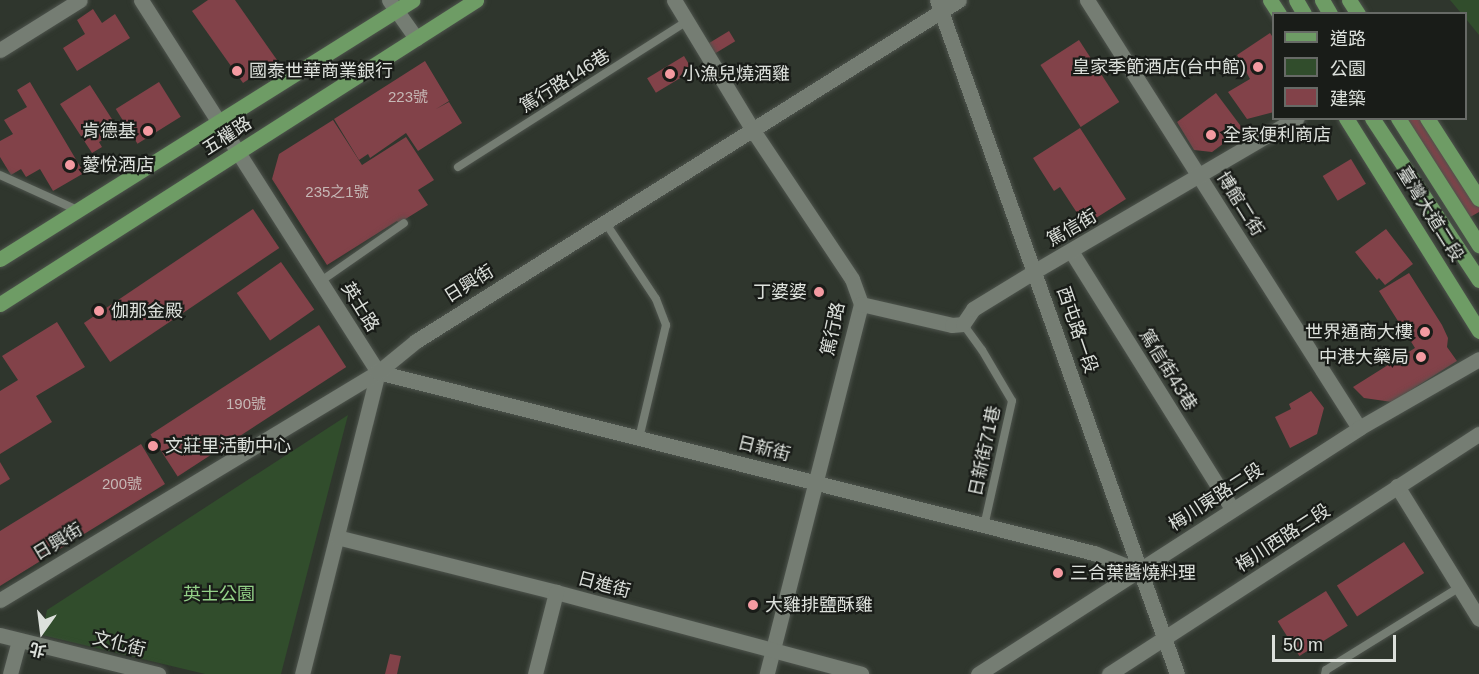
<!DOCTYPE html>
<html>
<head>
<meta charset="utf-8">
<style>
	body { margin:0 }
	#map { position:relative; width:1479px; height:674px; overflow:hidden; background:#2f362d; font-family:Helvetica,"Noto Sans TC",sans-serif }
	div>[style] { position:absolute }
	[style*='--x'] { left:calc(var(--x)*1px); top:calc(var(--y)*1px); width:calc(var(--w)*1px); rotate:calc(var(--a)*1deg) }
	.green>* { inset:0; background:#314d2c }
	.building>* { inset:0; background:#824249; transform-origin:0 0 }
	.roads { filter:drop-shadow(0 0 2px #4e544d) drop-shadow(0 0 2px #4e544d) }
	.service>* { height:8px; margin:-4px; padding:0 4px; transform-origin:4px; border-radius:4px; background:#757d73 }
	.minor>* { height:15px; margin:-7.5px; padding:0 7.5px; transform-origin:7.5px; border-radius:7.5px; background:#757d73 }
	.tertiary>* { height:15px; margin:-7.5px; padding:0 7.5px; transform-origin:7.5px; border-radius:7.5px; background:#757d73 }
	.primary>* { height:15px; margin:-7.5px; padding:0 7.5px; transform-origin:7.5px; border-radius:7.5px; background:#6e9c65 }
	.dots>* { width:16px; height:16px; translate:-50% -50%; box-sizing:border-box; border:3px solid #191c18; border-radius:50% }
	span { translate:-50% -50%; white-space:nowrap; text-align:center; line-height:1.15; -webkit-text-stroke:4.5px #191c18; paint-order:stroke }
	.number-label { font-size:15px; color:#c6b8b6 }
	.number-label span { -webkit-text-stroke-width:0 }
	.poi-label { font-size:18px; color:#dce0db }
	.right { translate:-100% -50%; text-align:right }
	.left { translate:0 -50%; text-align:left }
	.street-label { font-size:18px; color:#dce0db }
	.park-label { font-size:18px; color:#94d188 }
	.legend { position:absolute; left:1272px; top:12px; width:195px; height:108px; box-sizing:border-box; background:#191c18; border:2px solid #676a66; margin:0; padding:8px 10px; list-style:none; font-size:18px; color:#dce0db }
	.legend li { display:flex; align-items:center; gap:12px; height:30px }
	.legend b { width:30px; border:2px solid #676a66 }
	.north { position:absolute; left:12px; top:602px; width:60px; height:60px; -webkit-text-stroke:4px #191c18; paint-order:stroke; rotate:194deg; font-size:16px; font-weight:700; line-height:24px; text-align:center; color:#dce0db }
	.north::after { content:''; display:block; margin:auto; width:21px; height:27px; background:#dce0db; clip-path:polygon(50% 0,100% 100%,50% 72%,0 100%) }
	.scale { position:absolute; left:1272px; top:635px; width:124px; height:27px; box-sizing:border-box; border:3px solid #dce0db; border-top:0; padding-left:8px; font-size:18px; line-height:21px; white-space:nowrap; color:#dce0db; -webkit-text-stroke:4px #191c18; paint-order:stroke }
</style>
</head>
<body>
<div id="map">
	<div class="green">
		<div style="clip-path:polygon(1450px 0,1479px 0,1479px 35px,1466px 19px,1466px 14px,1461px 13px)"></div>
		<div style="clip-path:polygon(348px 415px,281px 674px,205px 674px,42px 635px,47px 610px)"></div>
	</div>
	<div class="building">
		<div style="clip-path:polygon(208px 0,235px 0,277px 60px,243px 83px,192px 11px)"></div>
		<div style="clip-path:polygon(93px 9px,102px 23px,115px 14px,130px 38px,77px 71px,63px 48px,85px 34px,77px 20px)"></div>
		<div style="left:729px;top:31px;width:12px;height:26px;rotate:59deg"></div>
		<div style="clip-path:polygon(1270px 33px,1274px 39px,1274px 112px,1247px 119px,1228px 92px,1250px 79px,1237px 55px)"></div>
		<div style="left:1079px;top:40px;width:74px;height:46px;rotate:57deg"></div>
		<div style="left:684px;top:56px;width:17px;height:43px;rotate:59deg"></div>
		<div style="clip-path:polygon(425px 61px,449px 101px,436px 109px,449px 102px,462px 123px,418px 151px,406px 133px,370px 158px,368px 154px,359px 160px,334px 119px)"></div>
		<div style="clip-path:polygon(30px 82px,84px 173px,53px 191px,40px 169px,26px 177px,21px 169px,11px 175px,0 157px,0 141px,13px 134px,4px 120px,27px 107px,17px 90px)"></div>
		<div style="left:159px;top:82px;width:41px;height:51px;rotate:58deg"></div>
		<div style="clip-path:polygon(90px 85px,119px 130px,99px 142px,102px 147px,92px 153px,60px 104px)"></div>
		<div style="clip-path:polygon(1216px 93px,1243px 129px,1212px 152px,1194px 150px,1177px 122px)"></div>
		<div style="clip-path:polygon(1401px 118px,1425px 118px,1479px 203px,1479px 212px,1465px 220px)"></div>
		<div style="clip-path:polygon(333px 120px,362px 165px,406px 137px,434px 180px,418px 190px,428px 205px,399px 223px,397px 221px,327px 265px,272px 179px,279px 154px)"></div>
		<div style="clip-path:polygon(1080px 128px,1126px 199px,1085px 225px,1060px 187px,1054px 191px,1033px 158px)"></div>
		<div style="left:1351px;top:159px;width:29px;height:33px;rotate:59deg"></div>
		<div style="left:253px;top:209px;width:47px;height:204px;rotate:56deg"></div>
		<div style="clip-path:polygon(1386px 229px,1413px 264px,1385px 285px,1379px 278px,1377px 280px,1355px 252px)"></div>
		<div style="left:281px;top:262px;width:58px;height:54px;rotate:55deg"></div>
		<div style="clip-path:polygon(1409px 273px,1442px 325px,1448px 338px,1447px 347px,1457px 361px,1392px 402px,1364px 398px,1353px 387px,1415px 348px,1379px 291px)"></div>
		<div style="clip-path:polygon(57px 322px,85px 367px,36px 396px,52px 422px,0 454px,0 391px,18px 380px,2px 356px)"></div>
		<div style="left:319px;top:325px;width:50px;height:201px;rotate:57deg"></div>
		<div style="clip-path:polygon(1311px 391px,1324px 408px,1317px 434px,1290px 448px,1275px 417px,1291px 409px,1289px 404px)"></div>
		<div style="clip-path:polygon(141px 444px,165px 484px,0 586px,0 531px)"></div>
		<div style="clip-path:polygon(0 462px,10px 479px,0 485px)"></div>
		<div style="left:1404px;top:542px;width:37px;height:80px;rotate:57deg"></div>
		<div style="left:1326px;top:591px;width:41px;height:57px;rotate:58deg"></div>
		<div style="clip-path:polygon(390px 654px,401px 656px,397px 674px,385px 674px)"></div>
	</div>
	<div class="roads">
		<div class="service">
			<div style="--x:458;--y:167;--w:272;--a:-32.5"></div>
			<div style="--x:0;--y:175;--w:85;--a:24.4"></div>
			<div style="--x:605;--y:222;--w:92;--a:56.5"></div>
			<div style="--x:656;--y:299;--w:28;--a:69"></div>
			<div style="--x:666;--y:325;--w:116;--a:103.4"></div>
			<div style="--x:321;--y:281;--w:101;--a:-34.9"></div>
			<div style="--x:963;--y:324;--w:32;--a:54"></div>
			<div style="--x:982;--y:350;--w:59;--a:59.5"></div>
			<div style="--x:1012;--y:401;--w:128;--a:102.6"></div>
			<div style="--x:1325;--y:674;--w:4;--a:-76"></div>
			<div style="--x:1326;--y:670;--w:158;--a:-31.8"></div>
		</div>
		<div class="minor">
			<div style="--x:141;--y:0;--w:441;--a:57.5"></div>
			<div style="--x:378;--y:372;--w:311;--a:104.1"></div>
			<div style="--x:389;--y:0;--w:47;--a:54.6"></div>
			<div style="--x:674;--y:0;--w:151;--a:58.8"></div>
			<div style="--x:752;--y:129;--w:180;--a:56.3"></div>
			<div style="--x:852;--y:279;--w:27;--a:70"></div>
			<div style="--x:861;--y:304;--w:382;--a:104.3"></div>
			<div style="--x:1087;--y:0;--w:507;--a:57.56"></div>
			<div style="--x:0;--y:50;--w:94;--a:-32"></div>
			<div style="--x:1071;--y:251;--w:304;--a:58"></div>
			<div style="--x:861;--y:304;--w:93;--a:13"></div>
			<div style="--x:952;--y:325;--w:11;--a:-5"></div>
			<div style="--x:963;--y:324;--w:18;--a:-56"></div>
			<div style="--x:973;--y:309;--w:73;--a:-31.5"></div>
			<div style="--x:1035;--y:271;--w:303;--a:-30.3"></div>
			<div style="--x:378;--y:372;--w:739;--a:14.19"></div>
			<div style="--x:1094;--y:553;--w:48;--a:21.8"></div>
			<div style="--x:1397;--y:486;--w:156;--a:58.3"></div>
			<div style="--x:337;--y:537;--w:226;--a:14.1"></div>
			<div style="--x:556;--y:592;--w:316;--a:15"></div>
			<div style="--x:0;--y:600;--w:441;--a:-31.1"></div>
			<div style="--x:378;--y:372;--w:49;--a:-39.2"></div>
			<div style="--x:416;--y:341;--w:641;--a:-32.13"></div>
			<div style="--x:0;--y:635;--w:163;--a:13.9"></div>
			<div style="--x:10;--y:674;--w:35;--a:-75"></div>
			<div style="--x:535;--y:674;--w:85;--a:-75.6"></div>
			<div style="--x:978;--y:674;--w:454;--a:-32.8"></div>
			<div style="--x:1359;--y:428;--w:138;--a:-29.9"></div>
			<div style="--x:1109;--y:674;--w:441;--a:-33"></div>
		</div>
		<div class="tertiary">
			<div style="--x:937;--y:0;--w:715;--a:70.4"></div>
		</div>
		<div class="primary">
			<div style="--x:1270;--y:0;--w:17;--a:57"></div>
			<div style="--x:1296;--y:0;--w:16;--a:60"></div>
			<div style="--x:1322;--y:0;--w:16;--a:60"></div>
			<div style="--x:1349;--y:0;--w:17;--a:57"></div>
			<div style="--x:1346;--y:118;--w:251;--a:58"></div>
			<div style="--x:1372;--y:118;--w:194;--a:56.6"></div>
			<div style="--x:1398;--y:118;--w:151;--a:57.5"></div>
			<div style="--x:1427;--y:118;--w:96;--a:57.3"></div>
			<div style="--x:0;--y:259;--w:487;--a:-32.1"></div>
			<div style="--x:0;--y:304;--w:565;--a:-32.56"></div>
		</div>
	</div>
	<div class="dots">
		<div style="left:1258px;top:67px;background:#f49aa1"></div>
		<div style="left:237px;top:71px;background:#f49aa1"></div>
		<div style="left:670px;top:74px;background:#f49aa1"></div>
		<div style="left:148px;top:131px;background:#f49aa1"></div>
		<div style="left:1211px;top:135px;background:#f49aa1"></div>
		<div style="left:70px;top:165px;background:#f49aa1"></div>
		<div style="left:819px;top:292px;background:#f49aa1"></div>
		<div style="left:99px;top:311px;background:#f49aa1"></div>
		<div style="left:1425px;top:332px;background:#f49aa1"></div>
		<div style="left:1421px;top:357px;background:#f49aa1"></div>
		<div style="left:153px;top:446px;background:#f49aa1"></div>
		<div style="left:1058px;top:573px;background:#f49aa1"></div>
		<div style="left:753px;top:605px;background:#f49aa1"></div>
	</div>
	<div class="number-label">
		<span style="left:408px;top:97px">223號</span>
		<span style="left:337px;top:192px">235之1號</span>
		<span style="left:246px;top:404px">190號</span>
		<span style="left:122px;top:484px">200號</span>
	</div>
	<div class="poi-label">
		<span class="right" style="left:1246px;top:67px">皇家季節酒店(台中館)</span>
		<span class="left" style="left:249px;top:71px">國泰世華商業銀行</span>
		<span class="left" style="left:682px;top:74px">小漁兒燒酒雞</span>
		<span class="right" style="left:136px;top:131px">肯德基</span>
		<span class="left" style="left:1223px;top:135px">全家便利商店</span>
		<span class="left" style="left:82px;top:165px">薆悅酒店</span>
		<span class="right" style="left:807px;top:292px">丁婆婆</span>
		<span class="left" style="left:111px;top:311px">伽那金殿</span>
		<span class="right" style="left:1413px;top:332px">世界通商大樓</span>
		<span class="right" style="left:1409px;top:357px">中港大藥局</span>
		<span class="left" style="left:165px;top:446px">文莊里活動中心</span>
		<span class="left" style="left:1070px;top:573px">三合葉醬燒料理</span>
		<span class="left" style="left:765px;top:605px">大雞排鹽酥雞</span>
	</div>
	<div class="street-label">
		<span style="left:565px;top:81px;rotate:-32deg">篤行路146巷</span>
		<span style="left:227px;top:136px;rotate:-33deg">五權路</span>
		<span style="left:1240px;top:204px;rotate:58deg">博館二街</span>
		<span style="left:1430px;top:214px;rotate:58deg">臺灣大道二段</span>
		<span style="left:1072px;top:228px;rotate:-30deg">篤信街</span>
		<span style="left:469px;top:284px;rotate:-32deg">日興街</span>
		<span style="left:360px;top:307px;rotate:58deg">英士路</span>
		<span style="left:833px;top:329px;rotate:-78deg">篤行路</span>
		<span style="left:1077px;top:330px;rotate:71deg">西屯路一段</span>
		<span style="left:1168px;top:370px;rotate:58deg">篤信街43巷</span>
		<span style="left:764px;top:449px;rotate:14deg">日新街</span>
		<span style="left:985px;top:451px;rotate:-78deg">日新街71巷</span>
		<span style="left:1216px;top:497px;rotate:-33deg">梅川東路二段</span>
		<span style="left:1283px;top:538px;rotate:-33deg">梅川西路二段</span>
		<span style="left:58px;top:542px;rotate:-31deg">日興街</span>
		<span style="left:604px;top:585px;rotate:15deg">日進街</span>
		<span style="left:119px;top:644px;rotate:14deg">文化街</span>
	</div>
	<div class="park-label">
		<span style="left:219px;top:594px">英士公園</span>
	</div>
	<ul class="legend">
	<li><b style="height:8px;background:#6e9c65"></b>道路</li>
	<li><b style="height:16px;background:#314d2c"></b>公園</li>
	<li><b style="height:16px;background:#824249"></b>建築</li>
	</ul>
	<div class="north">北</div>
	<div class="scale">50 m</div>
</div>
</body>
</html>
